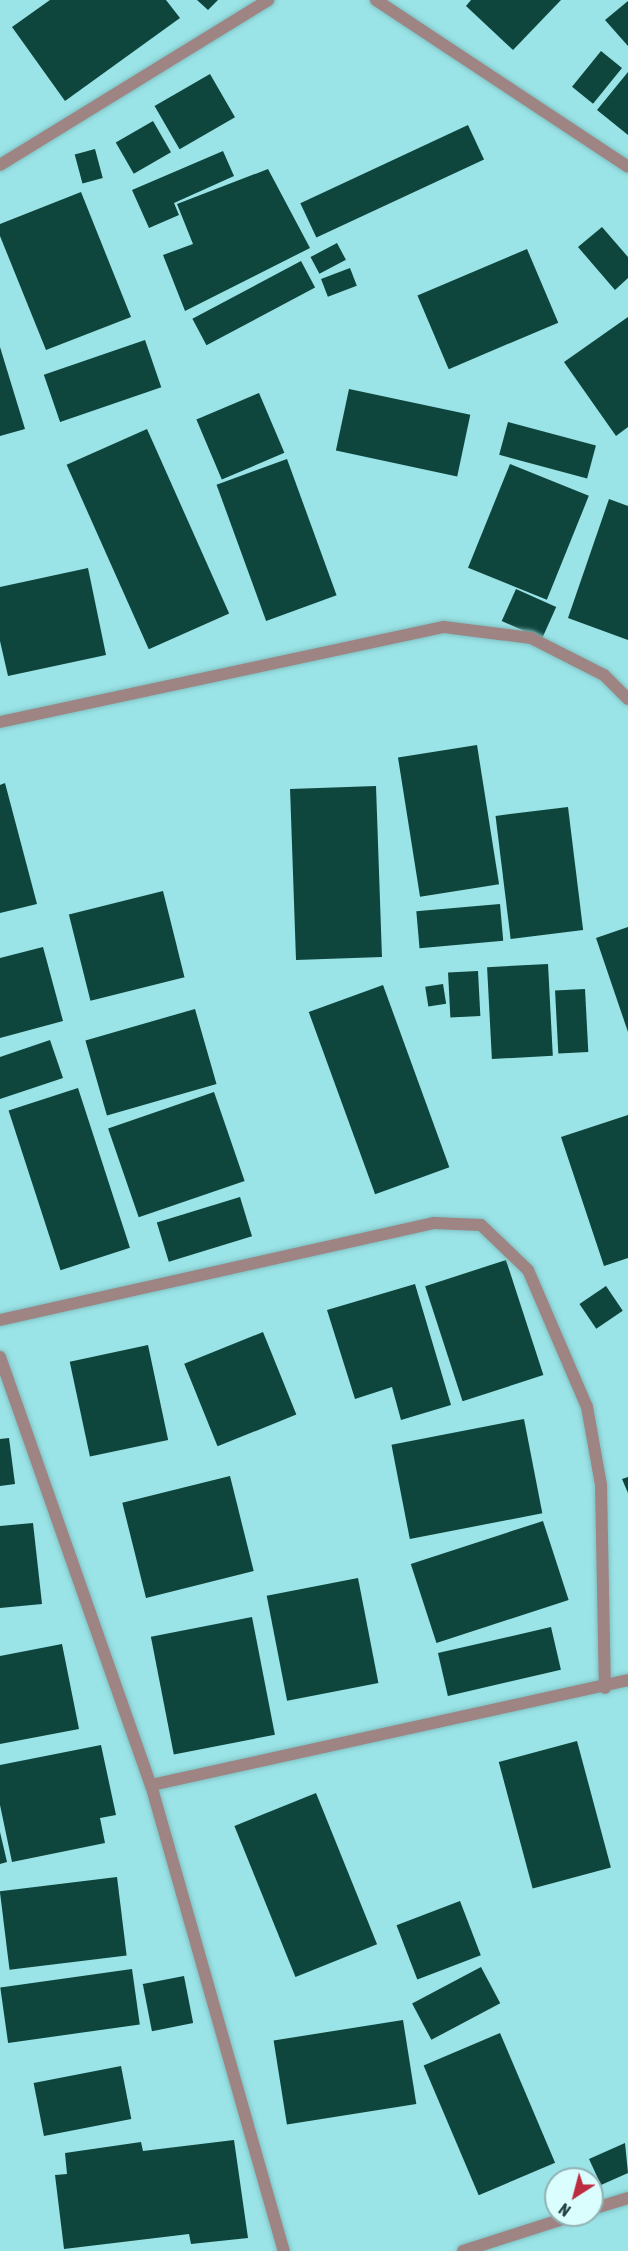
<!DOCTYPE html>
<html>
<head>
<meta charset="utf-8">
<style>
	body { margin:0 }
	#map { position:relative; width:628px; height:2251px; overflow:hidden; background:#9ae3e6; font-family:"Asap Condensed",sans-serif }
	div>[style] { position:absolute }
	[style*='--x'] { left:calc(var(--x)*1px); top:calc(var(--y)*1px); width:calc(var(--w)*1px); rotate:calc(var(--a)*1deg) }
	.building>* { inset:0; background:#0e453c; transform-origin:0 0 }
	.roads { filter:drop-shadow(0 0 2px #80c0c2) drop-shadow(0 0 2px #80c0c2) }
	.street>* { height:12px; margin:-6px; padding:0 6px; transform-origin:6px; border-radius:6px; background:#9e8483 }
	span { translate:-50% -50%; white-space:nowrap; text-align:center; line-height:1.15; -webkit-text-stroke:6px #dafdfe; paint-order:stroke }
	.north { position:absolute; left:544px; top:2167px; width:60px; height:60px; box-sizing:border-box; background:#dafdfe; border:2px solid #91b2b4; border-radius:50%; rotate:216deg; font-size:16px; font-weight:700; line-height:24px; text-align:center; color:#244244 }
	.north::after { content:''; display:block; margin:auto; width:21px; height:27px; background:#bc2b3e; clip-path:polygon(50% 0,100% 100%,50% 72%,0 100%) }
</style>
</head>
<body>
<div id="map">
	<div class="building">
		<div style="clip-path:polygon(50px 0,166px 0,180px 18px,65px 101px,12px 27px)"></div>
		<div style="clip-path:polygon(197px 0,218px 0,208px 10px)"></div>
		<div style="clip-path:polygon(471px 0,561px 0,513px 50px,466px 6px)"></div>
		<div style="clip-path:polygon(628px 1px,628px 46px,605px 20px)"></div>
		<div style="left:601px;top:51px;width:27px;height:46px;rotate:39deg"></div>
		<div style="clip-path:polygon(628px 72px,628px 135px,597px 110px)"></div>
		<div style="left:210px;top:74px;width:50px;height:64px;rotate:60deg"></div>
		<div style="left:153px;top:121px;width:36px;height:43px;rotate:60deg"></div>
		<div style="left:468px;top:125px;width:38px;height:185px;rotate:65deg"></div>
		<div style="left:95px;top:149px;width:30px;height:21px;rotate:75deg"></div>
		<div style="clip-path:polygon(223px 151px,234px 176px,174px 203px,179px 215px,149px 228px,132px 190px)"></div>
		<div style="clip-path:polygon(268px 169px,310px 248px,185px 311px,163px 255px,193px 244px,177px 204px)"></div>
		<div style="clip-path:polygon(81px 192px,131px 317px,46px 350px,0 236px,0 224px)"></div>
		<div style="clip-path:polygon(602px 227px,628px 257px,628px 278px,615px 290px,578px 247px)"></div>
		<div style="left:337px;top:243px;width:19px;height:30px;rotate:62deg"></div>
		<div style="left:527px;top:249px;width:80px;height:119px;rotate:67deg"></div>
		<div style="left:301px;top:261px;width:30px;height:123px;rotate:62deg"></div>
		<div style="left:350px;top:268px;width:19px;height:31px;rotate:69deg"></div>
		<div style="clip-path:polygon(628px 317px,628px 427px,616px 436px,564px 362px)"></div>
		<div style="left:145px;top:340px;width:50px;height:107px;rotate:71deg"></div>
		<div style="clip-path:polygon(0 347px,25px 429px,0 436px)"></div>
		<div style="left:349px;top:389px;width:124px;height:63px;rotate:12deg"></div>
		<div style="left:259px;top:393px;width:65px;height:68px;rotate:67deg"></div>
		<div style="left:508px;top:422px;width:91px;height:34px;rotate:15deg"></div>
		<div style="left:147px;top:429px;width:202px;height:88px;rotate:66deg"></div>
		<div style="left:287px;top:459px;width:145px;height:75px;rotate:70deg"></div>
		<div style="left:510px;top:464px;width:85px;height:112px;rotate:22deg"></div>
		<div style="clip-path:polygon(609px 499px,628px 506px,628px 640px,568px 618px)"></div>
		<div style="clip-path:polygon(88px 568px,106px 655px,8px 676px,0 641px,0 587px)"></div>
		<div style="left:516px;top:589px;width:44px;height:35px;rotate:24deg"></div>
		<div style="left:477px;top:745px;width:141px;height:80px;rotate:81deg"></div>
		<div style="clip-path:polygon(5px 783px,37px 904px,0 913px,0 785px)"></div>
		<div style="left:376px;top:786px;width:171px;height:86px;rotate:88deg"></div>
		<div style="left:568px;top:807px;width:124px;height:73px;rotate:83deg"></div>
		<div style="left:163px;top:891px;width:89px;height:97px;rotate:76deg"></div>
		<div style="left:500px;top:904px;width:37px;height:84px;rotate:85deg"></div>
		<div style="clip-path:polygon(628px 927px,628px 1032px,596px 938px)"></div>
		<div style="clip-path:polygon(43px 947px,63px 1021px,0 1038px,0 958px)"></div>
		<div style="left:548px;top:964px;width:92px;height:61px;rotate:87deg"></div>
		<div style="left:478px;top:971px;width:45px;height:30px;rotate:87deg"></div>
		<div style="left:443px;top:984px;width:20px;height:18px;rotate:81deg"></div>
		<div style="left:383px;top:985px;width:194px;height:79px;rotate:70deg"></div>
		<div style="left:585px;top:989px;width:63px;height:30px;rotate:87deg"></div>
		<div style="left:195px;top:1009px;width:78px;height:114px;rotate:74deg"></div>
		<div style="clip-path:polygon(50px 1040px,63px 1078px,0 1099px,0 1057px)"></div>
		<div style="left:78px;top:1088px;width:168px;height:73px;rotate:72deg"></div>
		<div style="left:214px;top:1092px;width:94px;height:112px;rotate:71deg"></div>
		<div style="clip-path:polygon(628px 1115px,628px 1258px,604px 1266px,561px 1137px)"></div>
		<div style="left:240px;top:1197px;width:41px;height:87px;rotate:73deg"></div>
		<div style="left:506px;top:1260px;width:121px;height:85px;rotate:72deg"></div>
		<div style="clip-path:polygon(415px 1284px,451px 1405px,401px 1420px,392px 1387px,355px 1399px,327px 1310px)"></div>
		<div style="left:606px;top:1286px;width:30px;height:32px;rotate:56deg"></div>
		<div style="left:263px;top:1332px;width:89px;height:85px;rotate:68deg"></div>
		<div style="left:148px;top:1345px;width:97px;height:80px;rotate:78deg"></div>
		<div style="left:524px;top:1419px;width:96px;height:135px;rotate:79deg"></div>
		<div style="clip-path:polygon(9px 1438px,15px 1484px,0 1486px,0 1439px)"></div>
		<div style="left:230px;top:1476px;width:98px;height:111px;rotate:76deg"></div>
		<div style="clip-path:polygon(628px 1477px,628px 1493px,622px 1479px)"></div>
		<div style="left:543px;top:1521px;width:83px;height:139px;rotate:72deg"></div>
		<div style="clip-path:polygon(33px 1523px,42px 1604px,0 1608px,0 1526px)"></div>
		<div style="left:358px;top:1578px;width:107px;height:93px;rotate:79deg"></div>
		<div style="left:252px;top:1617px;width:120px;height:103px;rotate:79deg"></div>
		<div style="left:551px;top:1627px;width:44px;height:116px;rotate:77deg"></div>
		<div style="clip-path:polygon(62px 1644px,79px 1729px,0 1744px,0 1656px)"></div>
		<div style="left:577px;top:1741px;width:131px;height:81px;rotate:75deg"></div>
		<div style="clip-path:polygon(101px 1745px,116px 1815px,100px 1818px,105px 1843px,12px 1862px,0 1805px,0 1765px)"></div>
		<div style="left:316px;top:1793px;width:163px;height:88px;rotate:68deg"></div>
		<div style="clip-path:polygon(0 1832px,7px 1862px,0 1864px)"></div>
		<div style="left:117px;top:1877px;width:79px;height:118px;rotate:83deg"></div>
		<div style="left:460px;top:1901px;width:58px;height:68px;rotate:69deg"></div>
		<div style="left:481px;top:1967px;width:41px;height:78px;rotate:62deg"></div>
		<div style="left:132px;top:1969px;width:56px;height:133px;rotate:82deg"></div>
		<div style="left:184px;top:1976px;width:48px;height:42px;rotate:79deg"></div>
		<div style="left:403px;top:2020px;width:85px;height:131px;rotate:81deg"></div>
		<div style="left:500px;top:2033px;width:141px;height:83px;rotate:67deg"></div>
		<div style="left:121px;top:2066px;width:54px;height:89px;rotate:79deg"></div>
		<div style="clip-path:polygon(234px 2140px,248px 2238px,191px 2244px,189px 2234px,64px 2249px,55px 2175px,67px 2174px,65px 2153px,141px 2142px,143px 2151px)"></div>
		<div style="clip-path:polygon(625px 2143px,628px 2173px,601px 2185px,589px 2159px)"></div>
	</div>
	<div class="roads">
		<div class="street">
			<div style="--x:376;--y:0;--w:302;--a:33.5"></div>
			<div style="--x:0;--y:165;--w:315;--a:-31.6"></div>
			<div style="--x:0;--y:722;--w:454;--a:-12.1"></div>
			<div style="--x:444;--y:627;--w:88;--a:7.2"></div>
			<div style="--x:531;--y:638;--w:82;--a:26.9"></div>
			<div style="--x:604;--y:675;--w:34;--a:45"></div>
			<div style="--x:0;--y:1320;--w:445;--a:-12.6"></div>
			<div style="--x:434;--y:1223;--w:47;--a:2.4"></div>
			<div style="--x:481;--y:1225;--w:65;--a:43.8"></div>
			<div style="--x:528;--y:1270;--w:149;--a:66.7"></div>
			<div style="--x:587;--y:1407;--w:79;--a:79.8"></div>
			<div style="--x:601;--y:1485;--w:203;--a:88.9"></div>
			<div style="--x:0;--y:1357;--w:454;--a:70.6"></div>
			<div style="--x:151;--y:1785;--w:485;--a:74.1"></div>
			<div style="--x:151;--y:1785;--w:488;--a:-12.4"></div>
			<div style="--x:592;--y:2209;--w:38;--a:-17"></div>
			<div style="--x:463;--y:2251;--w:118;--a:-17.8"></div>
		</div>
	</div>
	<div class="north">N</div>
</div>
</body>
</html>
